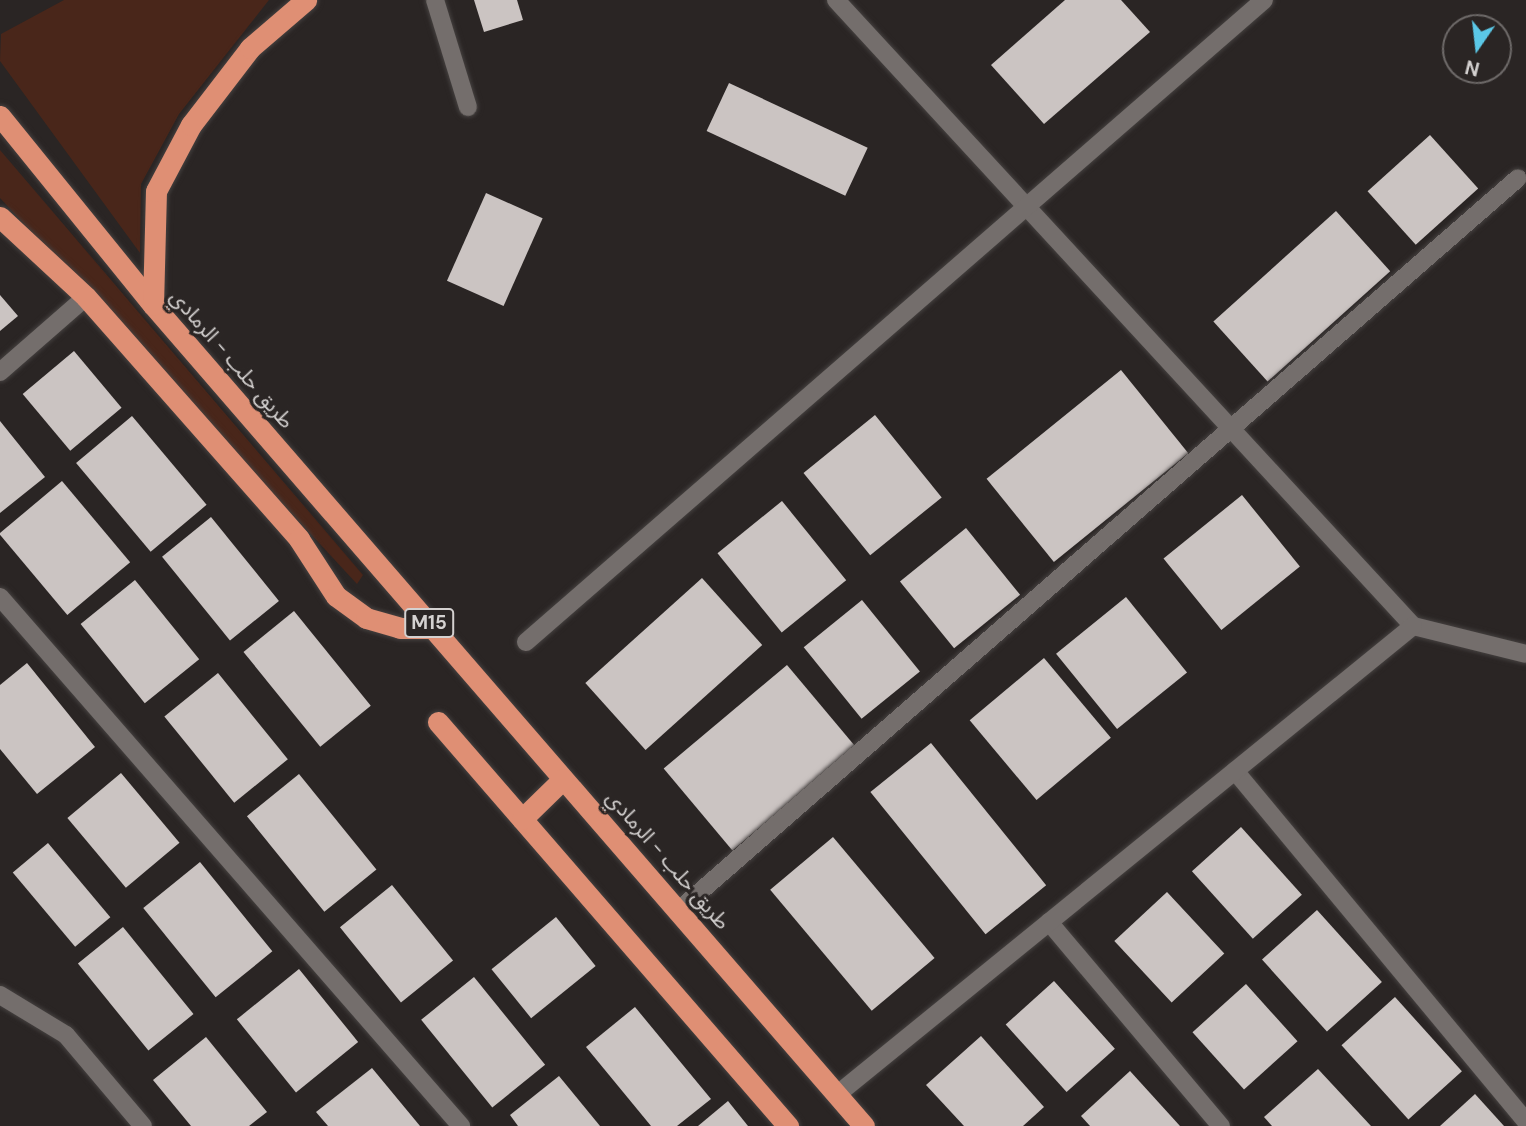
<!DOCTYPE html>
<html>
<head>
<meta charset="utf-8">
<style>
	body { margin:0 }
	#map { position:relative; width:1526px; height:1126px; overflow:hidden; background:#2a2524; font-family:"DM Sans","Noto Sans Arabic",sans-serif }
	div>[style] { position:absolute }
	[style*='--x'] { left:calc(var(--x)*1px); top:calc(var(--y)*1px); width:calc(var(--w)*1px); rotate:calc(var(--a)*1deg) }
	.green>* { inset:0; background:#49261a }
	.building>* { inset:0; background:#cbc4c2; transform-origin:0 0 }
	.roads { filter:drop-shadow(0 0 2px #454140) drop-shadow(0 0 2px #454140) }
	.minor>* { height:18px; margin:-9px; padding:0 9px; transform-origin:9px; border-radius:9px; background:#746e6c }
	.highway>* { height:21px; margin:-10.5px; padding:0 10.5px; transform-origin:10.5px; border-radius:10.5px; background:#df8f74 }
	span { translate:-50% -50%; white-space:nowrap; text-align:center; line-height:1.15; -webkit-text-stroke:7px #2a2524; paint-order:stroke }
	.shield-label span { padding:2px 5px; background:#2a2524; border:2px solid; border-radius:5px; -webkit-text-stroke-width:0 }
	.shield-label { font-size:19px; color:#d4d1d0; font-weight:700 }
	.street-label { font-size:21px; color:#d4d1d0 }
	.north { position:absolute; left:1442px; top:14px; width:70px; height:70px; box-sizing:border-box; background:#2a2524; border:2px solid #6e6a69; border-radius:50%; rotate:194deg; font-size:19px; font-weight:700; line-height:28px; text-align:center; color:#d4d1d0 }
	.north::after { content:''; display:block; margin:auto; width:24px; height:32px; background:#5bc8e7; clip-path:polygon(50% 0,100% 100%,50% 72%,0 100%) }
</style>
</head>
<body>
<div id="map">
	<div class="green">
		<div style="clip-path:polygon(64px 0,269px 0,179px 114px,141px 184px,140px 253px,0 61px,1px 34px)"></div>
		<div style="clip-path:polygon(0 150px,363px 575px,357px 584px,0 198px)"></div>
	</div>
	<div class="building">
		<div style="clip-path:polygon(474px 0,517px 0,523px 20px,484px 32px)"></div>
		<div style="clip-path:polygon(1065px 0,1121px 0,1150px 32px,1044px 124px,991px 65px)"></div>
		<div style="left:729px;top:83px;width:153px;height:53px;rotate:25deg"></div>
		<div style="left:1430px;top:135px;width:72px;height:84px;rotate:48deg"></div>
		<div style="left:486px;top:193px;width:62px;height:96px;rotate:24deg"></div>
		<div style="left:1336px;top:211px;width:81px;height:165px;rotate:48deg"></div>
		<div style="clip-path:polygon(0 295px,18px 316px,0 331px)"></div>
		<div style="left:74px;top:351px;width:74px;height:67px;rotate:50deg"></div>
		<div style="left:1121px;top:370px;width:107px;height:173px;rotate:51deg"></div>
		<div style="left:875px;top:415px;width:106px;height:92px;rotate:51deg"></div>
		<div style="left:132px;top:416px;width:116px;height:73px;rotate:50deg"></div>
		<div style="clip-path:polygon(0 421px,45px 477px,0 513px)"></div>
		<div style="left:62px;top:481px;width:106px;height:82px;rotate:50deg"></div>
		<div style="left:1242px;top:495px;width:92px;height:101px;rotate:51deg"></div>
		<div style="left:782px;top:501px;width:102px;height:83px;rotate:51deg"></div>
		<div style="left:211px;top:517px;width:108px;height:63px;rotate:51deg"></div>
		<div style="left:966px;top:528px;width:86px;height:85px;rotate:51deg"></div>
		<div style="left:702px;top:578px;width:90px;height:157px;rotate:48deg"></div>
		<div style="left:135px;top:580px;width:102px;height:70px;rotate:51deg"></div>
		<div style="left:1126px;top:597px;width:97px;height:90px;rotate:51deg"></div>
		<div style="left:862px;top:600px;width:92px;height:75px;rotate:51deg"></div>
		<div style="left:294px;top:611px;width:122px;height:65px;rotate:51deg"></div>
		<div style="left:1044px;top:658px;width:104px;height:97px;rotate:50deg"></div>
		<div style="clip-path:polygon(27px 663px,95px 747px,37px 794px,0 749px,0 685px)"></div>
		<div style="left:787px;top:665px;width:107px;height:161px;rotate:50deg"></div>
		<div style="left:218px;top:673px;width:111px;height:69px;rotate:51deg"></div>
		<div style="left:931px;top:743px;width:183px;height:78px;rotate:51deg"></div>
		<div style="left:121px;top:773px;width:91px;height:70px;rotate:50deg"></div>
		<div style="left:299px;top:774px;width:123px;height:67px;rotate:51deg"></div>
		<div style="left:1241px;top:827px;width:91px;height:66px;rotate:48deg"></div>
		<div style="left:833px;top:837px;width:158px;height:82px;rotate:50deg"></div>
		<div style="left:48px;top:843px;width:97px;height:46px;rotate:50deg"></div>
		<div style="left:200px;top:862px;width:115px;height:73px;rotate:51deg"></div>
		<div style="left:392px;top:885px;width:97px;height:67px;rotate:51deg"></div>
		<div style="left:1167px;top:892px;width:84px;height:72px;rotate:47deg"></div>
		<div style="left:1317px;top:910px;width:97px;height:74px;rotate:48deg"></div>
		<div style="left:556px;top:917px;width:63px;height:83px;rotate:51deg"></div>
		<div style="left:123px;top:927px;width:112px;height:58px;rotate:51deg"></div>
		<div style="left:299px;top:969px;width:94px;height:80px;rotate:51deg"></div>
		<div style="left:474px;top:977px;width:113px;height:68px;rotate:51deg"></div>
		<div style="left:1054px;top:981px;width:91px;height:65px;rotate:48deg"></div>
		<div style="left:1246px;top:984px;width:77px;height:72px;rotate:48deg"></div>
		<div style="left:1395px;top:997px;width:100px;height:72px;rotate:48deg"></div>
		<div style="clip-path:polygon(635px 1007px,711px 1099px,677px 1126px,651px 1126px,586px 1047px)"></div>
		<div style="clip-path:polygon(981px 1036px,1044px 1107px,1023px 1126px,964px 1126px,926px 1085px)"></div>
		<div style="clip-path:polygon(206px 1037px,267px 1112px,249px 1126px,191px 1126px,153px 1080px)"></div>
		<div style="clip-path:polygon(372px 1068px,420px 1126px,328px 1126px,316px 1112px)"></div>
		<div style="clip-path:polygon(1318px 1069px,1371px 1126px,1272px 1126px,1264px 1117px)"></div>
		<div style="clip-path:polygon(1130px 1071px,1180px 1126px,1090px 1126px,1081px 1116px)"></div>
		<div style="clip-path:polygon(559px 1076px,600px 1126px,518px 1126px,510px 1115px)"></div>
		<div style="clip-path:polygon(1475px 1094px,1504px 1126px,1440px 1126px)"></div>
		<div style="clip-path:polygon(728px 1101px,748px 1126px,698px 1126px)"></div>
	</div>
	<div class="roads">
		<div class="minor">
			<div style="--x:435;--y:0;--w:112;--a:72.9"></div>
			<div style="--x:836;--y:0;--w:851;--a:47.33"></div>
			<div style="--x:1413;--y:626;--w:116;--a:13.9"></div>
			<div style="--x:0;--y:372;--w:114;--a:-41.1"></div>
			<div style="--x:0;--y:597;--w:702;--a:48.93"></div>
			<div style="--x:526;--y:642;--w:978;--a:-41.02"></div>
			<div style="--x:1235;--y:771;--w:456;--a:50.3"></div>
			<div style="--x:679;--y:910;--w:1113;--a:-41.1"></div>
			<div style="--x:1049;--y:922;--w:267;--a:49.9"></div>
			<div style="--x:0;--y:995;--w:77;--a:31.2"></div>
			<div style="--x:66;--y:1035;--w:119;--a:49.8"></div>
			<div style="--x:839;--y:1093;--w:740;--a:-39.13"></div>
		</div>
		<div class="highway">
			<div style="--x:0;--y:116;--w:243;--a:51"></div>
			<div style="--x:153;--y:305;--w:1086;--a:49.11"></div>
			<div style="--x:0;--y:217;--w:117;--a:42.9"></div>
			<div style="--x:86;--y:297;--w:322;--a:48.6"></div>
			<div style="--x:299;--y:539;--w:68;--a:57"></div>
			<div style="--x:336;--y:596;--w:37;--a:36"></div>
			<div style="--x:366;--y:618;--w:35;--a:16"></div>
			<div style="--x:400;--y:628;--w:34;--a:0"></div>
			<div style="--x:153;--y:305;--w:114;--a:-88.5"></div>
			<div style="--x:156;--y:191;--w:75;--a:-62.1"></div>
			<div style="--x:191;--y:125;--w:97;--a:-52.5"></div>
			<div style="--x:250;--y:48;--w:74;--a:-40.6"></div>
			<div style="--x:438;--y:722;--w:535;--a:49.1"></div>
			<div style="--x:522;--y:819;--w:57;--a:-44.3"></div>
		</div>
	</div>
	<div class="shield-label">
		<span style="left:429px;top:623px">M15</span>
	</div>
	<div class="street-label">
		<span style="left:232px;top:359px;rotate:49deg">طريق حلب - الرمادي</span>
		<span style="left:668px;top:860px;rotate:49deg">طريق حلب - الرمادي</span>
	</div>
	<div class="north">N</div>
</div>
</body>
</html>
